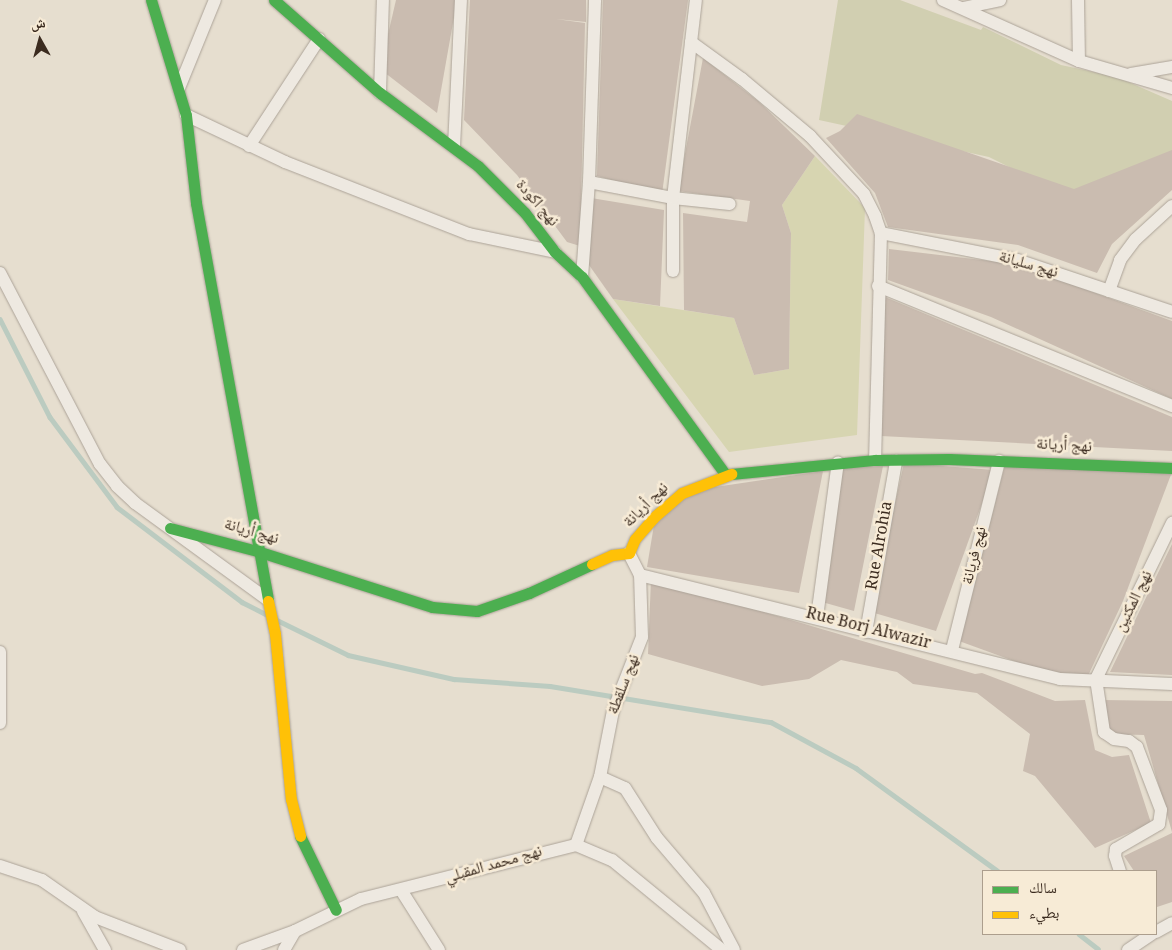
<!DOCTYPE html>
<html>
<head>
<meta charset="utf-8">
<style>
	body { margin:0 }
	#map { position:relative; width:1172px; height:950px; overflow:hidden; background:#e6decf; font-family:Georgia,"Noto Naskh Arabic",serif }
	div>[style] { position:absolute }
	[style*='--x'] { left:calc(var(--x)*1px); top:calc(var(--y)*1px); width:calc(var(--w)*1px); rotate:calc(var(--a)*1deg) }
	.green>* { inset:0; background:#d7d5b1 }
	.cemetery>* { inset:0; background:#d1cfb1 }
	.stream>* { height:4.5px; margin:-2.25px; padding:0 2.25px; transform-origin:2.25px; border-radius:2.25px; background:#bbcbc0 }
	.building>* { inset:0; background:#cabcb0 }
	.roads { filter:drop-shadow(0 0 1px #aca398) drop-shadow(0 0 1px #aca398) }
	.street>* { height:12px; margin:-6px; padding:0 6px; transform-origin:6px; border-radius:6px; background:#eee9e1 }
	.fast>* { height:11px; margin:-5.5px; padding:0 5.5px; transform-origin:5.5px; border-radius:5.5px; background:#4caf50 }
	.slow>* { height:11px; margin:-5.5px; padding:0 5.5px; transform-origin:5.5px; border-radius:5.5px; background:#ffc107 }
	span { translate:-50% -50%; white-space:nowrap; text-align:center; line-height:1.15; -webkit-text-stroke:5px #f7ebd6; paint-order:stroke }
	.street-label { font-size:16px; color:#3b2b1f }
	.legend { position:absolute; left:982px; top:870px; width:175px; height:65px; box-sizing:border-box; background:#f7ebd6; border:1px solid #ac9e8d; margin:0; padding:6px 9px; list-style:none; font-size:15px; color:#3b2b1f }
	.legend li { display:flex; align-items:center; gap:10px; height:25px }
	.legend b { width:25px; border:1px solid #ac9e8d }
	.north { position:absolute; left:15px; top:15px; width:50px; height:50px; -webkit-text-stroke:4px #f7ebd6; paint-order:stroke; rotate:353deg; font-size:14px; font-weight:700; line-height:20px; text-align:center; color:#3b2b1f }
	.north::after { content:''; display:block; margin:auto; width:18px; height:22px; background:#3b2b1f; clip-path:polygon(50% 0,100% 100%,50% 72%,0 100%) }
</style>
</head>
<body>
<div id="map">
	<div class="green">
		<div style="clip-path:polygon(815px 156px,865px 208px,857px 435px,729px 452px,613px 299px,734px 318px,754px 375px,789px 369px,791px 233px,782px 205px)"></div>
	</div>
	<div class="cemetery">
		<div style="clip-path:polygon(838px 0,900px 0,981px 30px,983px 27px,1061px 65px,1117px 77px,1172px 101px,1172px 159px,1075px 200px,989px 157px,819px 120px)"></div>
	</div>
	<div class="stream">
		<div style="--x:0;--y:319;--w:110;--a:63"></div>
		<div style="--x:50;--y:417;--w:112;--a:53.3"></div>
		<div style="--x:117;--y:507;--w:157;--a:37.2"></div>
		<div style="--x:242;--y:602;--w:27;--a:27"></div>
		<div style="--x:277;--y:620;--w:79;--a:26.2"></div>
		<div style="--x:348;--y:655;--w:109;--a:12.8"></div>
		<div style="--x:454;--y:679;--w:96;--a:4.2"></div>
		<div style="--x:550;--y:686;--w:224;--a:9.3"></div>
		<div style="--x:771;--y:722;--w:97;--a:28.4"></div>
		<div style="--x:856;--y:768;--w:175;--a:36"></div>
		<div style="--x:1079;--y:934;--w:24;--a:38"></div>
	</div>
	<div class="building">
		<div style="clip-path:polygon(396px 0,457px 0,437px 113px,380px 69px)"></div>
		<div style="clip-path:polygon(470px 0,586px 0,586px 22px,556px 19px,585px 23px,580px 246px,567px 242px,517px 175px,464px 120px)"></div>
		<div style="clip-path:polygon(603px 0,688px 0,662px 194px,597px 176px)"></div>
		<div style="clip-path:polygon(703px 58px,758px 101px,815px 156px,782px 205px,791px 233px,789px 369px,754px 375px,734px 318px,684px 310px,683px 213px,747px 222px,750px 201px,678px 191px)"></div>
		<div style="clip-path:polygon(857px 114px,1074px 189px,1172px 150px,1172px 190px,1112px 244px,1097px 273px,1018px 245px,888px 227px,875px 193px,826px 138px,840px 131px)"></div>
		<div style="clip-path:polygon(591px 198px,664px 210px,660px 306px,613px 299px,589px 265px)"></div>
		<div style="clip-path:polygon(889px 249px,1016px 264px,1172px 321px,1172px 399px,991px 317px,888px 280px)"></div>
		<div style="clip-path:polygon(885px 297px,1172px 417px,1172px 451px,881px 436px)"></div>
		<div style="clip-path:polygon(1006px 461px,1172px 472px,1123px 601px,1087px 678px,1041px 671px,959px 641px)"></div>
		<div style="clip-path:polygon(904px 463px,994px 470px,936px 631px,871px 612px)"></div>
		<div style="clip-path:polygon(883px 466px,854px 611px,822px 602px,843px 468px)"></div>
		<div style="clip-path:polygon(823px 471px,799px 593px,647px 567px,654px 525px,688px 491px)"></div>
		<div style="clip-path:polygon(1172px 544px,1172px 675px,1110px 672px)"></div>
		<div style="clip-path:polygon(651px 579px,975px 674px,982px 673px,1055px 701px,1085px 700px,1095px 750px,1112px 757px,1129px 755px,1151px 823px,1095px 848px,1035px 776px,1023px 771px,1030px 734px,977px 693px,913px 684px,897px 672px,841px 660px,809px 679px,762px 686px,648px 654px)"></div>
		<div style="clip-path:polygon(1103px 700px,1172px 701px,1172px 832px,1144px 735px,1109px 734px)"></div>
		<div style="clip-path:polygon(1172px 833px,1172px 902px,1157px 907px,1156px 871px,1134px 871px,1124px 856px)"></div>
	</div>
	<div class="roads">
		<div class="street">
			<div style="--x:943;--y:0;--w:149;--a:24.2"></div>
			<div style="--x:1079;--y:61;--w:97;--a:16.2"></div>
			<div style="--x:1078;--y:0;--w:61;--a:89.1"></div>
			<div style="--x:963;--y:8;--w:38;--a:-12"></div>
			<div style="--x:691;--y:42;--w:63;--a:36"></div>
			<div style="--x:742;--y:79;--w:89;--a:40"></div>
			<div style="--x:810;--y:136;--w:79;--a:47"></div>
			<div style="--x:864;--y:194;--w:25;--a:63"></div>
			<div style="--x:875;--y:216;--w:18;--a:71"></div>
			<div style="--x:881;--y:233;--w:227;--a:91.5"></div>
			<div style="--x:1131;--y:74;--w:42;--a:-9.7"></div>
			<div style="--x:179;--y:88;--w:95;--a:-67.8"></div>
			<div style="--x:380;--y:93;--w:93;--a:-88.2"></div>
			<div style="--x:186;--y:115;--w:110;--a:25.4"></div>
			<div style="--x:285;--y:162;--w:198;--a:21.4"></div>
			<div style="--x:469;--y:234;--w:88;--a:11.8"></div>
			<div style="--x:249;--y:146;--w:128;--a:-56.8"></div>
			<div style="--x:454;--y:147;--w:147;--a:-87.3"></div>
			<div style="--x:589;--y:182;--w:86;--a:10.8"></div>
			<div style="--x:673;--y:198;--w:57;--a:6"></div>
			<div style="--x:881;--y:233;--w:139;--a:11.2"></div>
			<div style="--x:1017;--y:260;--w:163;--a:18.5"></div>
			<div style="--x:673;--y:271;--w:73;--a:-90"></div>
			<div style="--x:673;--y:198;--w:199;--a:-83.4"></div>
			<div style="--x:0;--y:273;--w:216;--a:62.4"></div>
			<div style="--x:100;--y:464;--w:28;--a:52"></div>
			<div style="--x:117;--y:486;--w:25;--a:43"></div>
			<div style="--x:135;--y:503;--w:165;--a:36.1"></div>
			<div style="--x:582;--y:277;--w:95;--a:-85.8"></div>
			<div style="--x:589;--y:182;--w:182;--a:-88.1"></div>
			<div style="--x:878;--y:286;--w:318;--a:22.2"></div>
			<div style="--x:1109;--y:291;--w:33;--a:-70"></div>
			<div style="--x:1120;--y:260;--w:26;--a:-53"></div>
			<div style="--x:1136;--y:239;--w:49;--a:-42.5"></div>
			<div style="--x:640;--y:575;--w:433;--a:13.9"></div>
			<div style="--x:1060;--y:679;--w:112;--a:2.6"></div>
			<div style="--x:817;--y:617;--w:156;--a:-82.3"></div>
			<div style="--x:866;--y:632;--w:174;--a:-80"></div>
			<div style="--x:952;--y:650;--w:195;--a:-76"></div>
			<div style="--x:0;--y:652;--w:71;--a:90"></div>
			<div style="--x:1096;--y:679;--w:54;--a:81.4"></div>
			<div style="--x:1104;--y:732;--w:12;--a:35"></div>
			<div style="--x:1114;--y:739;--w:15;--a:8"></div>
			<div style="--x:1129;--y:741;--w:10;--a:37"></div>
			<div style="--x:1137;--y:747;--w:67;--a:69.1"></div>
			<div style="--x:1161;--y:810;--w:14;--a:98"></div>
			<div style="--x:1159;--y:824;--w:50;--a:149.8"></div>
			<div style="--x:1116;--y:849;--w:7;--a:98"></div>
			<div style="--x:1115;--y:856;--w:16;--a:72"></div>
			<div style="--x:1096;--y:679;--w:174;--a:-64"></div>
			<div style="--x:600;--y:777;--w:27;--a:24"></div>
			<div style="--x:625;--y:788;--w:59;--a:57.4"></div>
			<div style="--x:657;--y:838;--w:72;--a:49.5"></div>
			<div style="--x:704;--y:893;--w:64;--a:62.2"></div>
			<div style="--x:576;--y:845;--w:72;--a:-70.6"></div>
			<div style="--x:600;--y:777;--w:67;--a:-78.9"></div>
			<div style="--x:613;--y:711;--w:79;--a:-68.6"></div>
			<div style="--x:642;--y:637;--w:62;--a:-91.8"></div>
			<div style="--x:640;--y:575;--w:25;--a:-117"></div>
			<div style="--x:0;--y:866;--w:44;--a:18.4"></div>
			<div style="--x:42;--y:880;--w:65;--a:34.9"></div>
			<div style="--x:95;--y:917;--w:91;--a:21.2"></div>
			<div style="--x:401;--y:890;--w:71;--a:57.7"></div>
			<div style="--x:83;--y:911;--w:45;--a:60.6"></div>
			<div style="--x:1156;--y:932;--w:18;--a:-29"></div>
			<div style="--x:243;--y:950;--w:55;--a:-20.1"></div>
			<div style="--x:295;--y:931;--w:73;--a:-25.9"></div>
			<div style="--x:361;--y:899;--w:222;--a:-14.1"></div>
			<div style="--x:576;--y:845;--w:39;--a:23"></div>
			<div style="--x:612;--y:860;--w:142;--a:39.3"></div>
			<div style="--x:284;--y:950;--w:22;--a:-60"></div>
			<div style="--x:1128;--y:950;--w:29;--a:-34"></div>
		</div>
		<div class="fast">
			<div style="--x:151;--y:0;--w:120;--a:73.1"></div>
			<div style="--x:186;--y:115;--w:89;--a:83.5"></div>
			<div style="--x:196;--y:203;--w:404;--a:79.7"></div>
			<div style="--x:274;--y:0;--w:141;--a:41.3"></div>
			<div style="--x:380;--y:93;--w:122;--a:36.7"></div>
			<div style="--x:478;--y:166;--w:66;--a:45"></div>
			<div style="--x:525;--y:213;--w:49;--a:52.4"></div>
			<div style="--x:555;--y:252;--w:37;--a:43"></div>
			<div style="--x:582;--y:277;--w:245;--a:54"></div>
			<div style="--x:731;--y:474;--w:145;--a:-5.6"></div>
			<div style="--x:875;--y:460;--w:74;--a:-0.8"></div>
			<div style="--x:949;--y:459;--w:223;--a:2.3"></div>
			<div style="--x:170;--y:528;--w:90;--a:14.8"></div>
			<div style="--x:257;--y:551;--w:184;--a:17.7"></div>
			<div style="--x:432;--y:607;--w:45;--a:5.1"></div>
			<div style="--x:477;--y:611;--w:55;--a:-19.1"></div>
			<div style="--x:529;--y:593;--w:69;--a:-24.7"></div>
			<div style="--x:300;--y:836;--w:82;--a:64.1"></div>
		</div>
		<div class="slow">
			<div style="--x:592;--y:564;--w:22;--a:-24"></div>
			<div style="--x:612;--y:555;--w:17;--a:-7"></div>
			<div style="--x:629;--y:553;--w:15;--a:-67"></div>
			<div style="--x:635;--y:539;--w:28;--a:-49"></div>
			<div style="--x:653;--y:518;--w:38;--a:-41"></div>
			<div style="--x:682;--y:493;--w:53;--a:-21.2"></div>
			<div style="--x:268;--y:601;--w:34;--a:78"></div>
			<div style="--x:275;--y:634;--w:166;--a:84.5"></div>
			<div style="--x:291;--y:799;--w:38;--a:76"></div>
		</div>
	</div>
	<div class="street-label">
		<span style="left:536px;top:204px;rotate:49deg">نهج اكودة</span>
		<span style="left:1028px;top:266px;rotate:16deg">نهج سليانة</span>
		<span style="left:1064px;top:447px;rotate:3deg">نهج أريانة</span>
		<span style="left:647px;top:506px;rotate:-45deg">نهج أريانة</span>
		<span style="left:251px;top:533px;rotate:16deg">نهج أريانة</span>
		<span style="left:881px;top:546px;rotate:-80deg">Rue Alrohia</span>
		<span style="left:976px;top:556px;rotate:-76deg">نهج فريانة</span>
		<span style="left:1135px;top:602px;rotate:-64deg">نهج المكنين</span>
		<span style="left:868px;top:630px;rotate:14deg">Rue Borj Alwazir</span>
		<span style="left:625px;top:685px;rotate:-69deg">نهج سلقطة</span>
		<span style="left:494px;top:866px;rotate:-16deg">نهج محمد المقبلي</span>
	</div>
	<ul class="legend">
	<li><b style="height:6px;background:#4caf50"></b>سالك</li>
	<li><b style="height:6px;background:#ffc107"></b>بطيء</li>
	</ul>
	<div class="north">ش</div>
</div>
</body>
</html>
